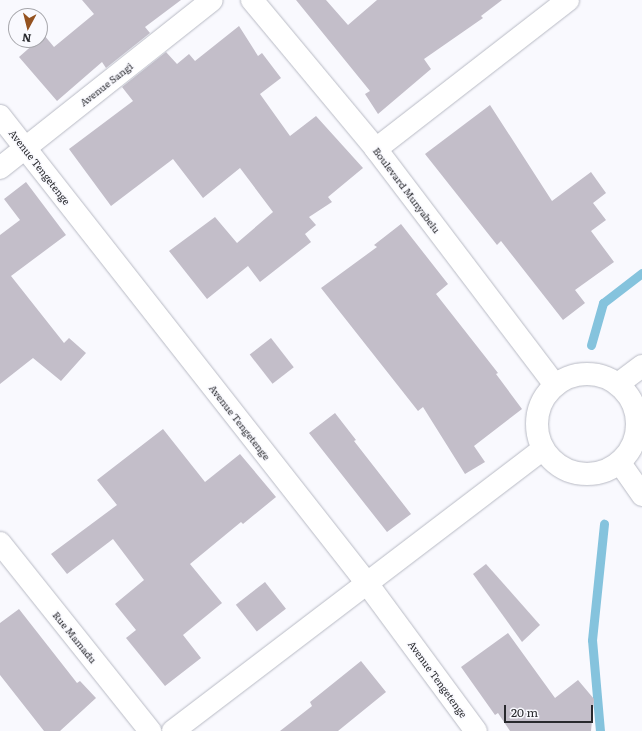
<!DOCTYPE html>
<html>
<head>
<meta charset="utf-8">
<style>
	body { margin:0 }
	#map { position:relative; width:642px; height:731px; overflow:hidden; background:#f9f9fe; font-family:Literata,serif }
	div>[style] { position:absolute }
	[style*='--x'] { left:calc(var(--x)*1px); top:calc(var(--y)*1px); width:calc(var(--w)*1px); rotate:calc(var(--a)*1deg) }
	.stream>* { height:9px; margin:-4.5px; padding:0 4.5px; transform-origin:4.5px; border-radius:4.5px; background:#85c3dd }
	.building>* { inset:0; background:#c3bec9; transform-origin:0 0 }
	.roads { filter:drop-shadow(0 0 1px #b8bac4) drop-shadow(0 0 1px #b8bac4) }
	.minor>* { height:22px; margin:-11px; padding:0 11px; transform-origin:11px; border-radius:11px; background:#fff }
	.minor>.ring { margin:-11px; padding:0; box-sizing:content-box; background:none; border:22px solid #fff; border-radius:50% }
	span { translate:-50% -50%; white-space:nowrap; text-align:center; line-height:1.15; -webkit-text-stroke:3px #f9f9fe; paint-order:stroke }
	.street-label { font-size:10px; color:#292a2e }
	.north { position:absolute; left:8px; top:8px; width:40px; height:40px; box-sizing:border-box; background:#f9f9fe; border:1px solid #a6a6ab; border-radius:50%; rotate:187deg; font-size:11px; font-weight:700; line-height:16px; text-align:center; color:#292a2e }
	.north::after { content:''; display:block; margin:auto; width:14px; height:18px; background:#945220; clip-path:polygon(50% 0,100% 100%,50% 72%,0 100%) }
	.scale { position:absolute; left:504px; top:705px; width:89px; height:18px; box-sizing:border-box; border:2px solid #292a2e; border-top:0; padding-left:5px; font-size:12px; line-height:14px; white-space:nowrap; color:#292a2e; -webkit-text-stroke:3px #f9f9fe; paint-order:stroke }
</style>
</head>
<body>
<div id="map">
	<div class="stream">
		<div style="--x:591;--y:345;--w:44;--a:-74.1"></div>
		<div style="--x:603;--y:303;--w:49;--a:-37.6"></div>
		<div style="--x:600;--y:731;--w:91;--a:-95"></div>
		<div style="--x:592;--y:640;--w:117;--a:-84.1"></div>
	</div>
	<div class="building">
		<div style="clip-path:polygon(82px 0,181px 0,145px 27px,150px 33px,106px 68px,102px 62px,57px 101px,19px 57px,44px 35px,54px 47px,94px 14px)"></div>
		<div style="clip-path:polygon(296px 0,326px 0,348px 25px,377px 0,502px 0,481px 16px,483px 18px,424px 59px,431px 69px,378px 114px,365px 94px,370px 91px)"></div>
		<div style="clip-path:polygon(239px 26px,258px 56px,262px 53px,281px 78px,260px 94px,290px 136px,316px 116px,363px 168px,328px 197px,332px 202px,309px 217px,316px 225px,305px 234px,311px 242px,260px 282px,248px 266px,207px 299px,169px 251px,215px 217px,237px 243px,273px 212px,240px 168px,203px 198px,173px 159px,111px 206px,69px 149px,133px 101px,122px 87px,166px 52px,177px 64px,189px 54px,195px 61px)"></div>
		<div style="clip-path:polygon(490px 105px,552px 201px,591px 172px,606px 193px,593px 203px,606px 220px,591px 231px,614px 262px,575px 290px,585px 303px,563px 320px,501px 241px,497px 245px,425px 154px)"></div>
		<div style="clip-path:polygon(26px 182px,66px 235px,11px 276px,64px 343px,69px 338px,86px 353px,61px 381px,33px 358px,0 384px,0 235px,20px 220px,4px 199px)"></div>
		<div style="clip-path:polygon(401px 224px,448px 284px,436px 294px,498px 373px,496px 374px,522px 409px,474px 446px,485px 462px,465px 474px,423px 407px,418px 411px,321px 288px,377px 247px,374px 245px)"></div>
		<div style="left:271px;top:338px;width:37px;height:27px;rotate:52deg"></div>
		<div style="clip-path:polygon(335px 413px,356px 440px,354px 441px,411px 514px,387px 532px,309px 433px)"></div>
		<div style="clip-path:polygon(163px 429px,205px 482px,240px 454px,276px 497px,243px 524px,241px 522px,190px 564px,222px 603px,183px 635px,201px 658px,165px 686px,126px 638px,136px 630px,115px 604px,144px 580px,113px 539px,67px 574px,51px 554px,117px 505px,97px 480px)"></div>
		<div style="clip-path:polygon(486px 564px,540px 625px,522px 642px,473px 574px)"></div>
		<div style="left:265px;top:582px;width:34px;height:37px;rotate:52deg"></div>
		<div style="clip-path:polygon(19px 609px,77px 683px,80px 681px,96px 698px,60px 731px,44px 731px,0 675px,0 623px)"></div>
		<div style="clip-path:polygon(508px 633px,555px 698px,578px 680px,594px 699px,591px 731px,510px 731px,498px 713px,495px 715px,461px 667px)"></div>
		<div style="clip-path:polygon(361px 661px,386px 692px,338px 731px,280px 731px,312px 706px,310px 702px)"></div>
	</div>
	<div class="roads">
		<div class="minor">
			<div style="--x:252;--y:0;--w:194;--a:50.2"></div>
			<div style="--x:376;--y:149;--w:296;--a:52.8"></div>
			<div style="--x:0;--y:116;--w:593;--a:51.85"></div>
			<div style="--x:366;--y:582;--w:185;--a:53.6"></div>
			<div style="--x:376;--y:149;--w:243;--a:-37.8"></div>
			<div style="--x:0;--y:168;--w:270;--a:-38.4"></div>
			<div class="ring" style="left:537px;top:374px;width:78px;height:78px"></div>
			<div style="--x:618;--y:384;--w:30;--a:-37"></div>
			<div style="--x:620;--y:463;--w:39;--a:55"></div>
			<div style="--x:0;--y:543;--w:241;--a:51.4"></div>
			<div style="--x:173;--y:731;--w:465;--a:-37.3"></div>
		</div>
	</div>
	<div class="street-label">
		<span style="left:106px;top:84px;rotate:-38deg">Avenue Sangi</span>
		<span style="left:40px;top:167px;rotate:52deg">Avenue Tengetenge</span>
		<span style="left:407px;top:190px;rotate:53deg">Boulevard Munyabelu</span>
		<span style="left:240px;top:422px;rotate:52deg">Avenue Tengetenge</span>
		<span style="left:75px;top:637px;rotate:51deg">Rue Mamadu</span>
		<span style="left:438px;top:679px;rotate:54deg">Avenue Tengetenge</span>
	</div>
	<div class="north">N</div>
	<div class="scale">20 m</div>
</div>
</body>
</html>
